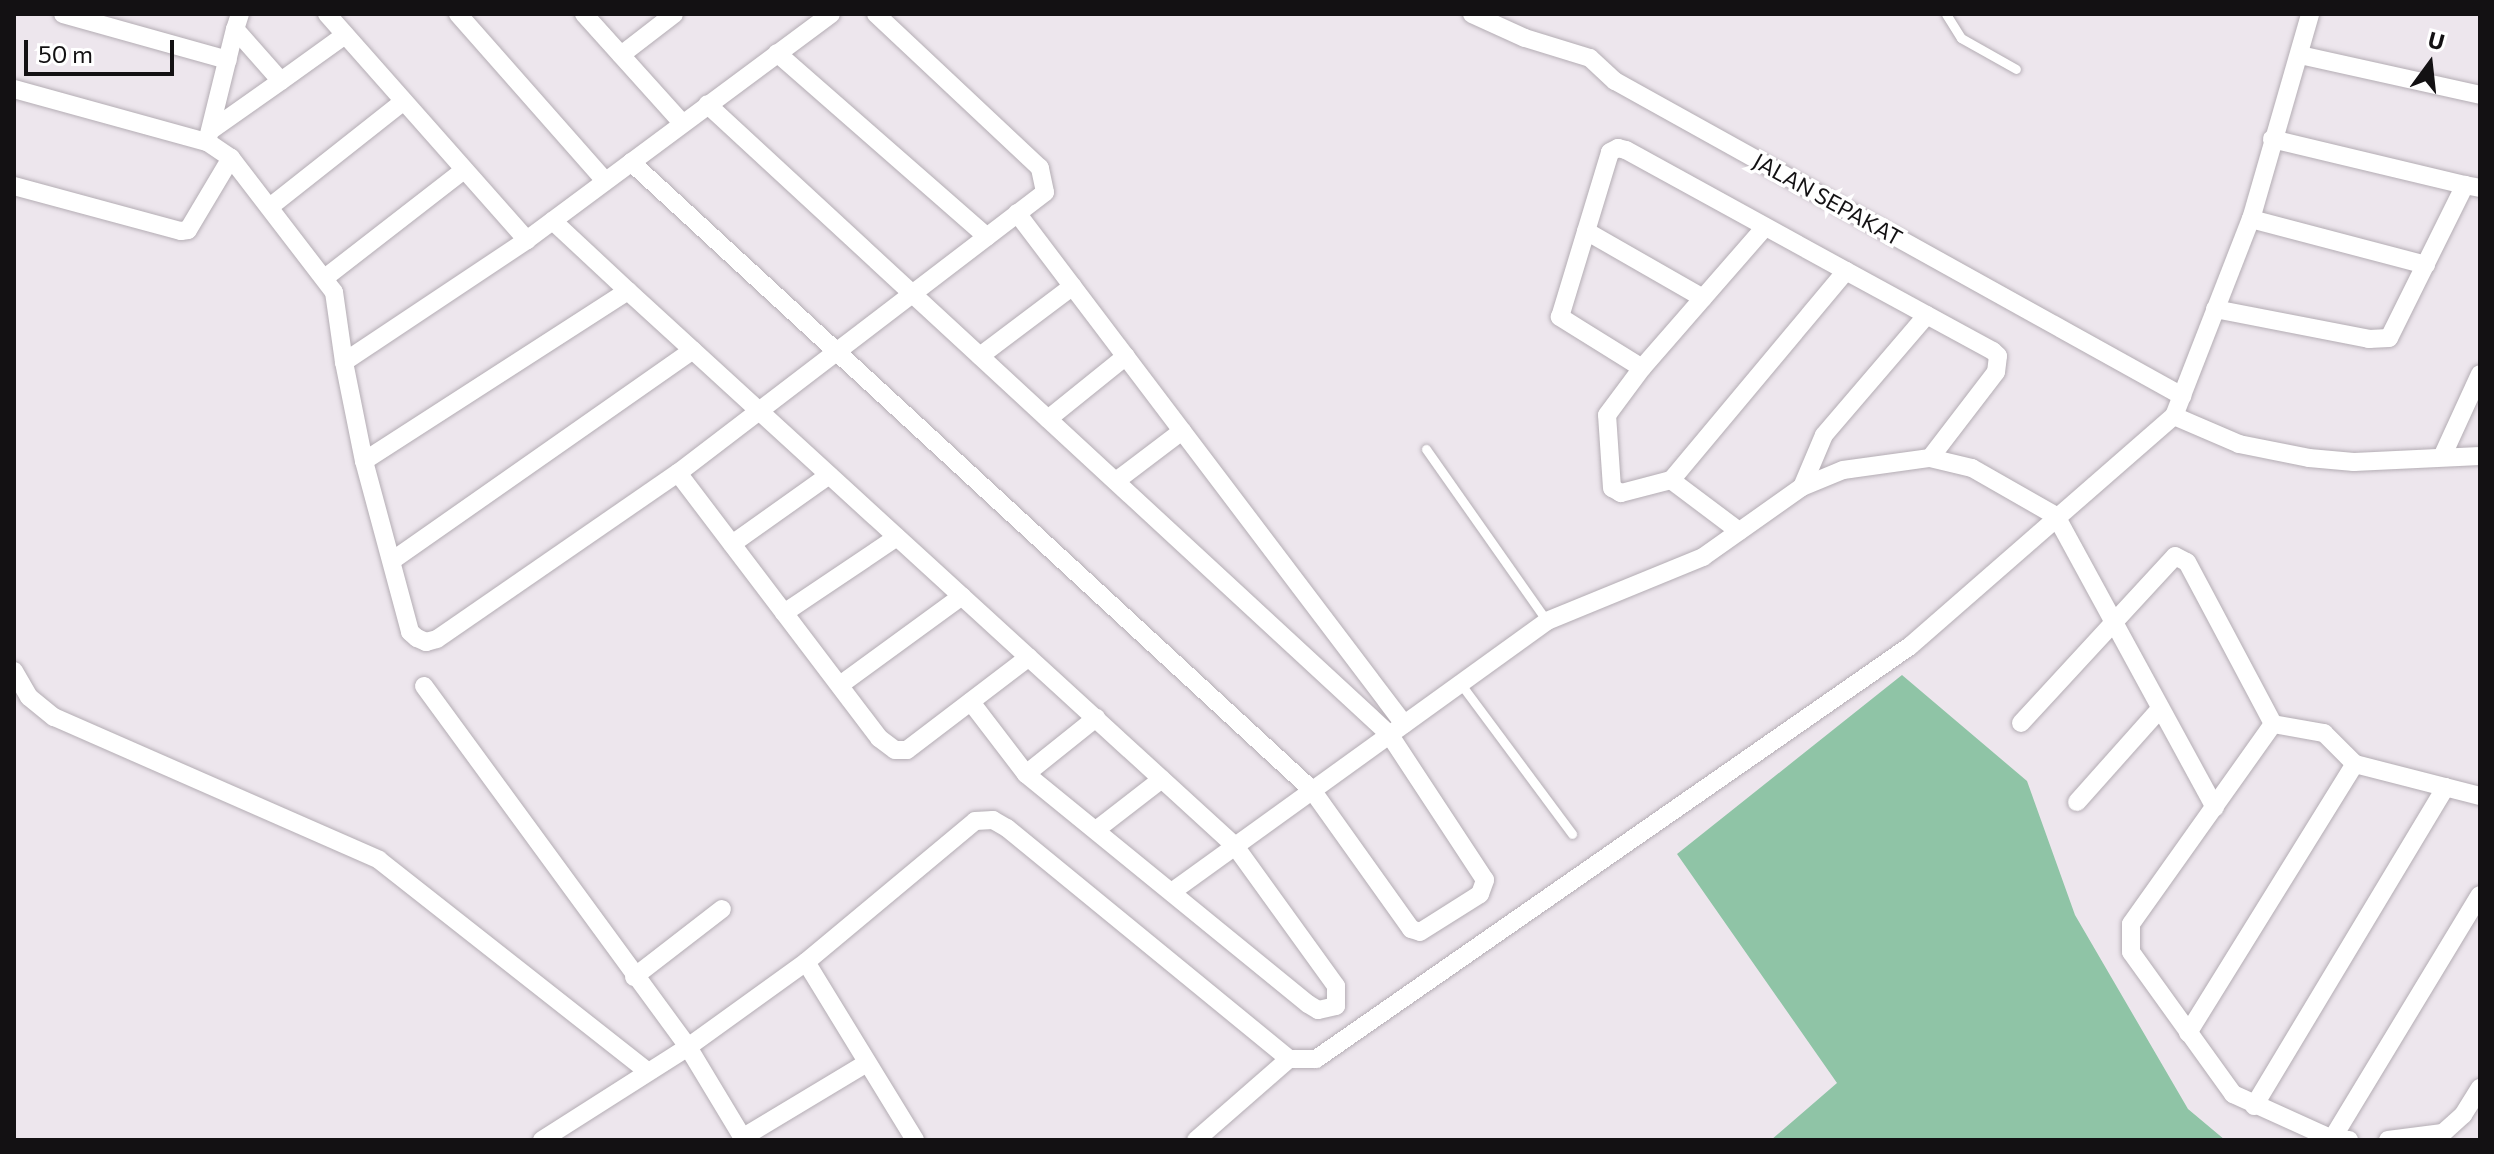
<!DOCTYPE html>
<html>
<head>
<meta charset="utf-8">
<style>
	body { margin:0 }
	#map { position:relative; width:2494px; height:1154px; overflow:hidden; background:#ede6ed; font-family:Commissioner,sans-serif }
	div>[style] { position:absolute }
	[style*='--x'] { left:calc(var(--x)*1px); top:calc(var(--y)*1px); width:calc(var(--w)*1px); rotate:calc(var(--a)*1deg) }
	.green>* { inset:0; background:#8fc4a6 }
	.roads { filter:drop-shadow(0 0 2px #b4adb4) drop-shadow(0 0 2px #b4adb4) }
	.lane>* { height:9px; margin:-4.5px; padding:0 4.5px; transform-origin:4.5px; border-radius:4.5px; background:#fff }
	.street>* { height:18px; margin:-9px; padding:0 9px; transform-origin:9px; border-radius:9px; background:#fff }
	span { translate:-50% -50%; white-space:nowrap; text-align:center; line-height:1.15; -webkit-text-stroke:7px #fff; paint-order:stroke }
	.street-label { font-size:22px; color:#131113 }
	.frame { position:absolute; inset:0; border:16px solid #131113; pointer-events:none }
	.north { position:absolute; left:2390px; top:24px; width:80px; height:80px; -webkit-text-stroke:6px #fff; paint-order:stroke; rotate:15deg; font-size:22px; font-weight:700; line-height:32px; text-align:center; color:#131113 }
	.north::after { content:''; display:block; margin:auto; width:28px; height:36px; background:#131113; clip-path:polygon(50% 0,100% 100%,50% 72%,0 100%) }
	.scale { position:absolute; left:24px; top:40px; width:150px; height:36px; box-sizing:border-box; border:4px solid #131113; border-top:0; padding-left:10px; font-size:24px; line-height:28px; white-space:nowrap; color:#131113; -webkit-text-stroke:6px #fff; paint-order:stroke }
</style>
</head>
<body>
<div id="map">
	<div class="green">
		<div style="clip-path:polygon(1902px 675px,2027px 781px,2075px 915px,2188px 1109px,2225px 1140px,1771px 1140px,1837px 1083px,1677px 854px)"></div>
	</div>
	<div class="roads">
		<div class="lane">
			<div style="--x:1946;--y:14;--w:28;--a:58"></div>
			<div style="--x:1961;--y:38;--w:63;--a:29.4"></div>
			<div style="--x:1426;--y:449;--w:210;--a:54.9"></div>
			<div style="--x:1460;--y:683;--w:188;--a:53.4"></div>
		</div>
		<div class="street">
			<div style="--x:63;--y:14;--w:171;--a:15.6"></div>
			<div style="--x:240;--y:14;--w:16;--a:108"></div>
			<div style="--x:235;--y:29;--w:69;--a:48.5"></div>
			<div style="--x:281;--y:81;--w:79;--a:-35.7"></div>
			<div style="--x:327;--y:14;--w:302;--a:48.5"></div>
			<div style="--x:458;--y:14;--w:222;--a:48.6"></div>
			<div style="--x:584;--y:14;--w:147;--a:48"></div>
			<div style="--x:831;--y:14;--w:379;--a:143.4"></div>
			<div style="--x:527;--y:240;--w:220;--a:146.3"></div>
			<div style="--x:344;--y:362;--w:101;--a:78.6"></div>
			<div style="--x:364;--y:461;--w:177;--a:74.9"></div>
			<div style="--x:410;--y:632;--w:9;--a:41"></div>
			<div style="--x:417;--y:638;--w:10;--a:24"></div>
			<div style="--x:426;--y:642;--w:11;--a:-15"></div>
			<div style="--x:437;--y:639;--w:293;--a:-34.6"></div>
			<div style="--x:678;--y:473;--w:462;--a:-37.4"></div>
			<div style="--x:1045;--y:192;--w:25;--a:-102"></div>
			<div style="--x:1040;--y:168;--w:225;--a:-136.8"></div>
			<div style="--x:1472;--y:14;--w:58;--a:24.4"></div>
			<div style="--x:1525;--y:38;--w:68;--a:17.1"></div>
			<div style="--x:1590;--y:58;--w:34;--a:43"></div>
			<div style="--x:1615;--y:81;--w:649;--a:29.05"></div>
			<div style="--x:777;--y:53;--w:279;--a:41.2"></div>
			<div style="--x:621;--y:55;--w:67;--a:-37.7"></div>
			<div style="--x:2300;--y:55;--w:184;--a:12.5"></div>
			<div style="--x:14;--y:89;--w:200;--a:15.4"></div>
			<div style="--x:207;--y:142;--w:116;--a:-76.1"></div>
			<div style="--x:210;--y:131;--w:87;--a:-35.2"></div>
			<div style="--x:2272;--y:139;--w:198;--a:13.4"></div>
			<div style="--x:231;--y:158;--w:169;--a:52.5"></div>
			<div style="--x:334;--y:292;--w:71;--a:81.9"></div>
			<div style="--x:631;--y:162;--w:926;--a:42.68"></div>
			<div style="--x:1312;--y:790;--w:171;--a:54.5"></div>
			<div style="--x:1411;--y:929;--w:9;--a:18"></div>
			<div style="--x:1420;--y:932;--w:71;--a:-32.3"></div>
			<div style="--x:1480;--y:894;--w:15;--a:-70"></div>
			<div style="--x:1485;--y:880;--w:175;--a:-123.3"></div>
			<div style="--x:1389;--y:734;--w:928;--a:-137.27"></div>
			<div style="--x:14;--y:186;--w:173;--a:15.1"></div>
			<div style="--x:181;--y:231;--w:7;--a:-8"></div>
			<div style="--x:188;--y:230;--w:84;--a:-59.2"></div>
			<div style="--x:231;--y:158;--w:29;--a:-146"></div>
			<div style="--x:271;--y:206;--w:169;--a:-38.3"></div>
			<div style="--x:1017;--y:213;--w:641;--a:52.86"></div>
			<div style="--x:2251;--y:219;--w:181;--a:14.7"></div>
			<div style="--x:1586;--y:231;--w:135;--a:29.8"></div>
			<div style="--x:1846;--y:271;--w:273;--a:129.9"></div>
			<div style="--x:1671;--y:480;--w:52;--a:165.4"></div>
			<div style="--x:1621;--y:493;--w:10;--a:-151"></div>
			<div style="--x:1612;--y:488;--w:73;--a:-93.9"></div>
			<div style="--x:1607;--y:415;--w:59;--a:-53.3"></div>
			<div style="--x:1642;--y:368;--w:97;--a:-148.1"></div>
			<div style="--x:1560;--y:317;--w:172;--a:-73.1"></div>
			<div style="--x:1610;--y:152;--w:9;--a:-27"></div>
			<div style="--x:1618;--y:148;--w:8;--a:14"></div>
			<div style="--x:1626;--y:150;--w:251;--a:28.8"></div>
			<div style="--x:1846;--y:271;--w:167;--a:28.6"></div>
			<div style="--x:1993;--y:351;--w:7;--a:45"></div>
			<div style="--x:1998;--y:356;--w:16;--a:97"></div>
			<div style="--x:1996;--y:372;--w:108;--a:127.5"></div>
			<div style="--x:326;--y:277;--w:175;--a:-37.8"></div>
			<div style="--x:628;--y:291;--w:822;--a:42.44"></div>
			<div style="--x:1235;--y:846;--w:173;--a:54.2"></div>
			<div style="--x:1336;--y:986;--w:20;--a:90"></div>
			<div style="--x:1336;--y:1006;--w:18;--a:167"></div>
			<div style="--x:1318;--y:1010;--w:12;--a:-149"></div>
			<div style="--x:1308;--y:1004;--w:364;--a:-140.8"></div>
			<div style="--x:1026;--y:774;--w:91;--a:-127.4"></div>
			<div style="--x:2215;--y:309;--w:157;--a:11"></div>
			<div style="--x:2369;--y:339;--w:20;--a:-3"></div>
			<div style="--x:2389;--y:338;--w:171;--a:-63.6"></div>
			<div style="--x:2465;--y:185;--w:15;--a:11"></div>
			<div style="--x:980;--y:356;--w:116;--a:-37"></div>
			<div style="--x:1642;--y:368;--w:187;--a:-48.9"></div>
			<div style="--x:2174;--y:416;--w:71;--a:23.3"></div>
			<div style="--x:2239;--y:444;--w:71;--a:11.3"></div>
			<div style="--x:2309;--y:458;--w:45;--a:5.1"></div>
			<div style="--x:2354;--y:462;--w:126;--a:-2.7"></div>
			<div style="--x:1048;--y:419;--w:100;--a:-38.9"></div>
			<div style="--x:2442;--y:457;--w:91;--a:-65.4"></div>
			<div style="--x:364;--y:461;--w:314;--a:-32.8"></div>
			<div style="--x:628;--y:291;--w:103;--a:-137"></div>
			<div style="--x:678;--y:473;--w:333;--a:52.8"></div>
			<div style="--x:879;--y:738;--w:20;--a:37"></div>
			<div style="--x:895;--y:750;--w:12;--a:0"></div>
			<div style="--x:907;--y:750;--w:153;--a:-37.3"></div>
			<div style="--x:1671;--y:480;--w:85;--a:36.9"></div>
			<div style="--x:1116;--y:481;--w:83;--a:-37.1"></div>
			<div style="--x:1802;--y:487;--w:56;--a:-67.1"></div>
			<div style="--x:1824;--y:435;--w:158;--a:-49.4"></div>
			<div style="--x:732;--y:544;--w:119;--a:-35.4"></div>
			<div style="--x:393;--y:560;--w:366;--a:-35"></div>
			<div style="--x:784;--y:613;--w:136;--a:-33.9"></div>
			<div style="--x:14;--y:671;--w:30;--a:60"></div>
			<div style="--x:29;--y:697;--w:32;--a:39"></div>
			<div style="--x:54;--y:717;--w:355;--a:23.7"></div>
			<div style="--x:379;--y:860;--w:342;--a:38.2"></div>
			<div style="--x:840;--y:685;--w:151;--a:-36.1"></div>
			<div style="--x:424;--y:686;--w:447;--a:53.8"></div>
			<div style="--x:688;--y:1047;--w:109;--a:58.9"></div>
			<div style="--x:2021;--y:723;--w:227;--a:-47.3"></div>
			<div style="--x:2175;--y:556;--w:13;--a:27"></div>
			<div style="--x:2187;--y:562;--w:183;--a:62"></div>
			<div style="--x:2273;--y:724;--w:245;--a:125.4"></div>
			<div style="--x:2131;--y:924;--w:28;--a:90"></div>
			<div style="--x:2131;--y:952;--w:175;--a:54.3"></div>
			<div style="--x:2233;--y:1094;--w:109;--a:24.4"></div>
			<div style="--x:2332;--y:1139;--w:17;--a:3"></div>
			<div style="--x:2273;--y:724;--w:52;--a:10"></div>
			<div style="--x:2324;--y:733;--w:44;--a:45"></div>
			<div style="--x:2355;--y:764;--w:129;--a:14.4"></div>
			<div style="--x:1026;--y:774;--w:90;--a:-38.7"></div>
			<div style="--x:2077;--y:802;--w:123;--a:-48.3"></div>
			<div style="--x:1096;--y:830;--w:83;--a:-37.7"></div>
			<div style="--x:1173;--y:891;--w:461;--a:-35.8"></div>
			<div style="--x:1547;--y:621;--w:169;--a:-22.3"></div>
			<div style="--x:1703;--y:557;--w:121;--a:-35.3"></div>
			<div style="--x:1802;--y:487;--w:44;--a:-22.5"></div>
			<div style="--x:1843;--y:470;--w:88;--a:-7.9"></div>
			<div style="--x:1930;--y:458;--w:43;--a:13.4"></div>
			<div style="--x:1972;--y:468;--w:97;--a:29.7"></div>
			<div style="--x:2056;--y:516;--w:332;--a:61.4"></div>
			<div style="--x:806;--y:962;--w:209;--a:58.5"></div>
			<div style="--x:634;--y:977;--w:111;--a:-37.7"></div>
			<div style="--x:2188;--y:1033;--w:317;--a:-58.2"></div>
			<div style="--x:2254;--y:1106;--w:372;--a:-59"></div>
			<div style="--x:742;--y:1138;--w:146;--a:-31"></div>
			<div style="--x:2332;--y:1139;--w:285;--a:-58.8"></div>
			<div style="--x:542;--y:1140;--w:173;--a:-32.5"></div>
			<div style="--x:688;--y:1047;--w:145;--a:-35.8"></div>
			<div style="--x:806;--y:962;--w:220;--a:-39.8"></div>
			<div style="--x:975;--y:821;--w:18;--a:-3"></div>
			<div style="--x:993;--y:820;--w:16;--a:30"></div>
			<div style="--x:1007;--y:828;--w:365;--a:39.3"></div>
			<div style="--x:1289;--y:1059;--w:27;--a:0"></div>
			<div style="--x:1316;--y:1059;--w:723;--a:-34.81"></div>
			<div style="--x:1910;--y:646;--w:350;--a:-41.1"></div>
			<div style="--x:2174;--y:416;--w:212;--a:-68.7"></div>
			<div style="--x:2251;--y:219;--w:213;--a:-73.9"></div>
			<div style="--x:1196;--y:1140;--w:123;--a:-41.1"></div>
			<div style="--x:2388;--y:1140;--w:55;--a:-7.3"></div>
			<div style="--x:2443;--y:1133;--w:27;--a:-42"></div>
			<div style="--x:2463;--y:1115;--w:32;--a:-58"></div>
		</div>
	</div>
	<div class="street-label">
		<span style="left:1828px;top:199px;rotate:29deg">JALAN SEPAKAT</span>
	</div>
	<div class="frame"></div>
	<div class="north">U</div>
	<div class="scale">50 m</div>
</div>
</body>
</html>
